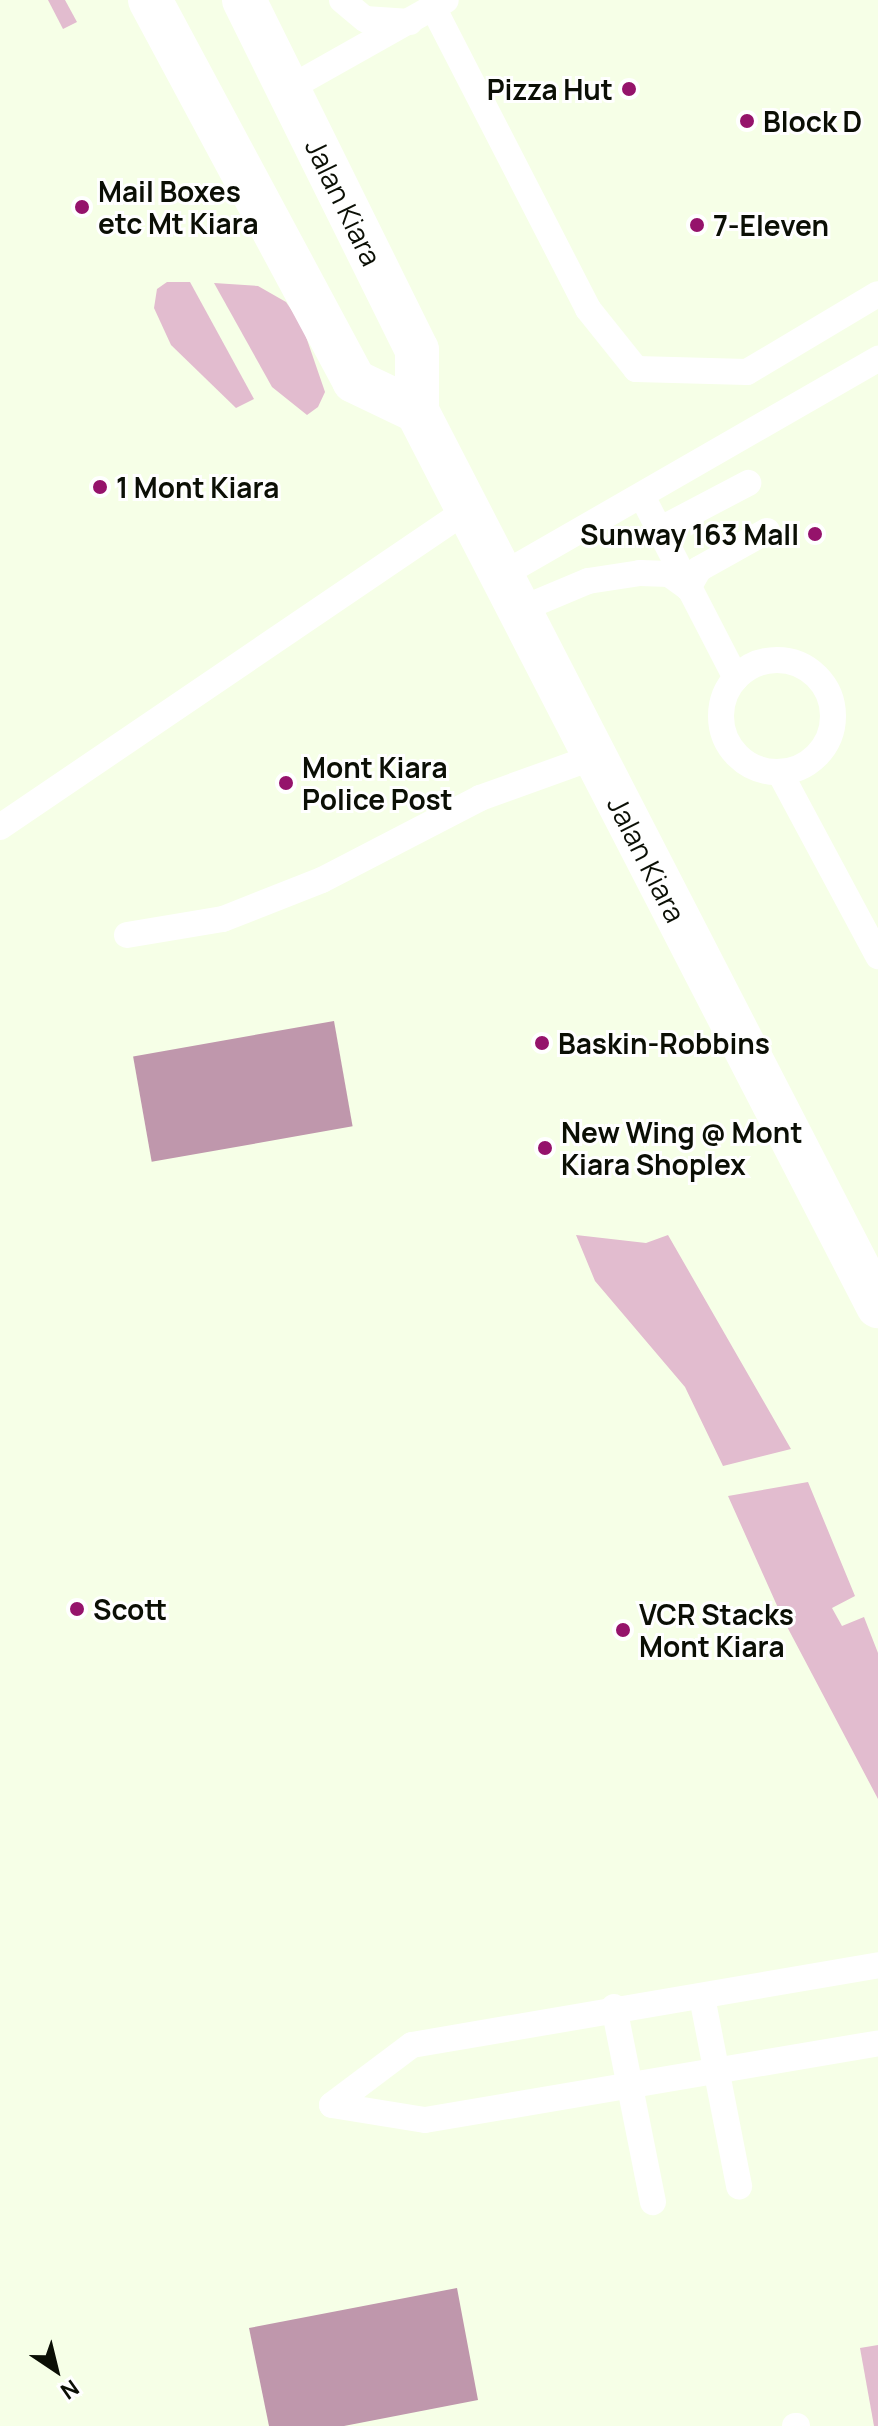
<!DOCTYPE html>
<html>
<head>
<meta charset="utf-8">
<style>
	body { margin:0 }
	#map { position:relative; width:878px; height:2426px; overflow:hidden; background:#f6ffe7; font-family:Manrope,sans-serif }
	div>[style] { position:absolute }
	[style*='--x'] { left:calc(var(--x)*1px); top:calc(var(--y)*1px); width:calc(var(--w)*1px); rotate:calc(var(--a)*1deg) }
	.green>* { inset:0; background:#e2bccf }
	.water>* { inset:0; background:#bf97ac; transform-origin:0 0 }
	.service>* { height:26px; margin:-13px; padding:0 13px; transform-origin:13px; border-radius:13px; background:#fff }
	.service>.ring { margin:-13px; padding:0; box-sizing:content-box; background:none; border:26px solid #fff; border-radius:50% }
	.secondary>* { height:44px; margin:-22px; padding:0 22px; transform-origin:22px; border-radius:22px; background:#fff }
	.dots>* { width:22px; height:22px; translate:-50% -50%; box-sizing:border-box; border:4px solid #fff; border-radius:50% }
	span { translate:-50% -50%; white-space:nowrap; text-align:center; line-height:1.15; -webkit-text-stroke:6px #fff; paint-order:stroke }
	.poi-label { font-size:28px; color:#0b0f05; font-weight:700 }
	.right { translate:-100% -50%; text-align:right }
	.left { translate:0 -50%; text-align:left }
	.street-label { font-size:28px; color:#0b0f05 }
	.north { position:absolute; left:16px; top:2330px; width:80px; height:80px; -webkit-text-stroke:6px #fff; paint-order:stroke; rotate:145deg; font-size:22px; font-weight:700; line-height:32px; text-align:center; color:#0b0f05 }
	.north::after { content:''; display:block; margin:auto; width:28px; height:36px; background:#0b0f05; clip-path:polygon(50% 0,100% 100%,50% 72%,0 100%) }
</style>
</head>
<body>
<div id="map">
	<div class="green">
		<div style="clip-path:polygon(48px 0,65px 0,77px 22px,63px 29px)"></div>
		<div style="clip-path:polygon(167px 282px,190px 282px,254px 399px,236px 408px,171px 345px,154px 308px,157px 289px)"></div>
		<div style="clip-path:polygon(214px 283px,258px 286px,286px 302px,302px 325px,325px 392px,318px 407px,307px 415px,272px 387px)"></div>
		<div style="clip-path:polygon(576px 1235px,646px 1243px,668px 1235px,791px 1449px,723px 1466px,685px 1387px,595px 1281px)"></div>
		<div style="clip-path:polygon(808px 1482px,855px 1596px,832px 1608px,842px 1626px,864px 1617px,878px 1653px,878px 1799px,783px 1619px,728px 1496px)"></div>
		<div style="clip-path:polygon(878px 2345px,878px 2426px,874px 2426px,860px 2348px)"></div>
	</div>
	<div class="water">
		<div style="left:334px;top:1021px;width:107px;height:204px;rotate:80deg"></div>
		<div style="clip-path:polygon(457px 2288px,478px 2400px,344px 2426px,269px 2426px,249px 2328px)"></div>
	</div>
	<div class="service">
		<div style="--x:342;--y:0;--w:30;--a:40"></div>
		<div style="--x:365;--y:19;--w:45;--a:3.8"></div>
		<div style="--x:435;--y:11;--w:335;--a:62.8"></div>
		<div style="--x:588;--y:309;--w:77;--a:51.3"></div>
		<div style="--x:636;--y:369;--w:111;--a:1.5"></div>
		<div style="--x:747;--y:372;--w:152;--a:-30.8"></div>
		<div style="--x:288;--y:89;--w:181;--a:-29.4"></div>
		<div style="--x:642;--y:496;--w:205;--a:62.7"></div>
		<div style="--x:659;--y:530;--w:101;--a:-27.8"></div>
		<div style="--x:502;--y:575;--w:434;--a:-29.9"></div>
		<div style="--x:688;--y:588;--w:22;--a:-60"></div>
		<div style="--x:699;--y:569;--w:78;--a:-29.2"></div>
		<div style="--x:519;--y:610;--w:75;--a:-22.8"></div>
		<div style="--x:588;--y:581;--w:53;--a:-8.7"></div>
		<div style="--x:640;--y:573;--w:29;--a:2"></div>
		<div style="--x:669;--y:574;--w:24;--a:36"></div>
		<div class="ring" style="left:721px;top:660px;width:86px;height:86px"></div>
		<div style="--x:780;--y:773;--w:208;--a:61.8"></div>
		<div style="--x:0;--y:827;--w:564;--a:-34.17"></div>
		<div style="--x:127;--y:935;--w:97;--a:-9.5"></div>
		<div style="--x:223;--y:919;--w:106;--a:-21.5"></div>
		<div style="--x:322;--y:880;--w:178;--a:-27.4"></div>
		<div style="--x:480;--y:798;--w:121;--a:-19.8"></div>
		<div style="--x:702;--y:1997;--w:193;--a:78.9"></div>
		<div style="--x:614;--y:2007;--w:199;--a:78.7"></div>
		<div style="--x:332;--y:2105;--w:100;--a:-36.9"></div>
		<div style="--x:412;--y:2045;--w:473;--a:-9.7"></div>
		<div style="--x:332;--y:2105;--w:94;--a:9.2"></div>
		<div style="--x:425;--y:2120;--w:459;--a:-9.6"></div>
		<div style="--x:795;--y:2426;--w:2;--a:0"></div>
	</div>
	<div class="secondary">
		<div style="--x:150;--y:0;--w:432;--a:61.8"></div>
		<div style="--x:354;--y:381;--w:70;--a:25.5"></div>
		<div style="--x:244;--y:0;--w:390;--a:63.7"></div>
		<div style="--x:417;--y:350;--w:61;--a:90"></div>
		<div style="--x:417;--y:411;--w:1007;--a:62.75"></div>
	</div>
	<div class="dots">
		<div style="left:629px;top:89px;background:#95136b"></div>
		<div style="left:747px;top:121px;background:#95136b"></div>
		<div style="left:82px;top:207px;background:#95136b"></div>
		<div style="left:697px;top:225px;background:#95136b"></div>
		<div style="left:100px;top:487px;background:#95136b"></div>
		<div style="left:815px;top:534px;background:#95136b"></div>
		<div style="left:286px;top:783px;background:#95136b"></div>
		<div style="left:542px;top:1043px;background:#95136b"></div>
		<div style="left:545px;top:1148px;background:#95136b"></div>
		<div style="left:77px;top:1609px;background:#95136b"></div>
		<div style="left:623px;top:1630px;background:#95136b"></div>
	</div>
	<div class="poi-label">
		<span class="right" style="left:613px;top:89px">Pizza Hut</span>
		<span class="left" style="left:763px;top:121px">Block D</span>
		<span class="left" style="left:98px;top:207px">Mail Boxes<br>etc Mt Kiara</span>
		<span class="left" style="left:713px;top:225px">7-Eleven</span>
		<span class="left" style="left:116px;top:487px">1 Mont Kiara</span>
		<span class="right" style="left:799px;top:534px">Sunway 163 Mall</span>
		<span class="left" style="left:302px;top:783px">Mont Kiara<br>Police Post</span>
		<span class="left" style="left:558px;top:1043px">Baskin-Robbins</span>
		<span class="left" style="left:561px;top:1148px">New Wing @ Mont<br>Kiara Shoplex</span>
		<span class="left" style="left:93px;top:1609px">Scott</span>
		<span class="left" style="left:639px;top:1630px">VCR Stacks<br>Mont Kiara</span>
	</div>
	<div class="street-label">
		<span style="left:344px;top:202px;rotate:64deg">Jalan Kiara</span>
		<span style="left:647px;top:859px;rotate:63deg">Jalan Kiara</span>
	</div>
	<div class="north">N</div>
</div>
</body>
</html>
